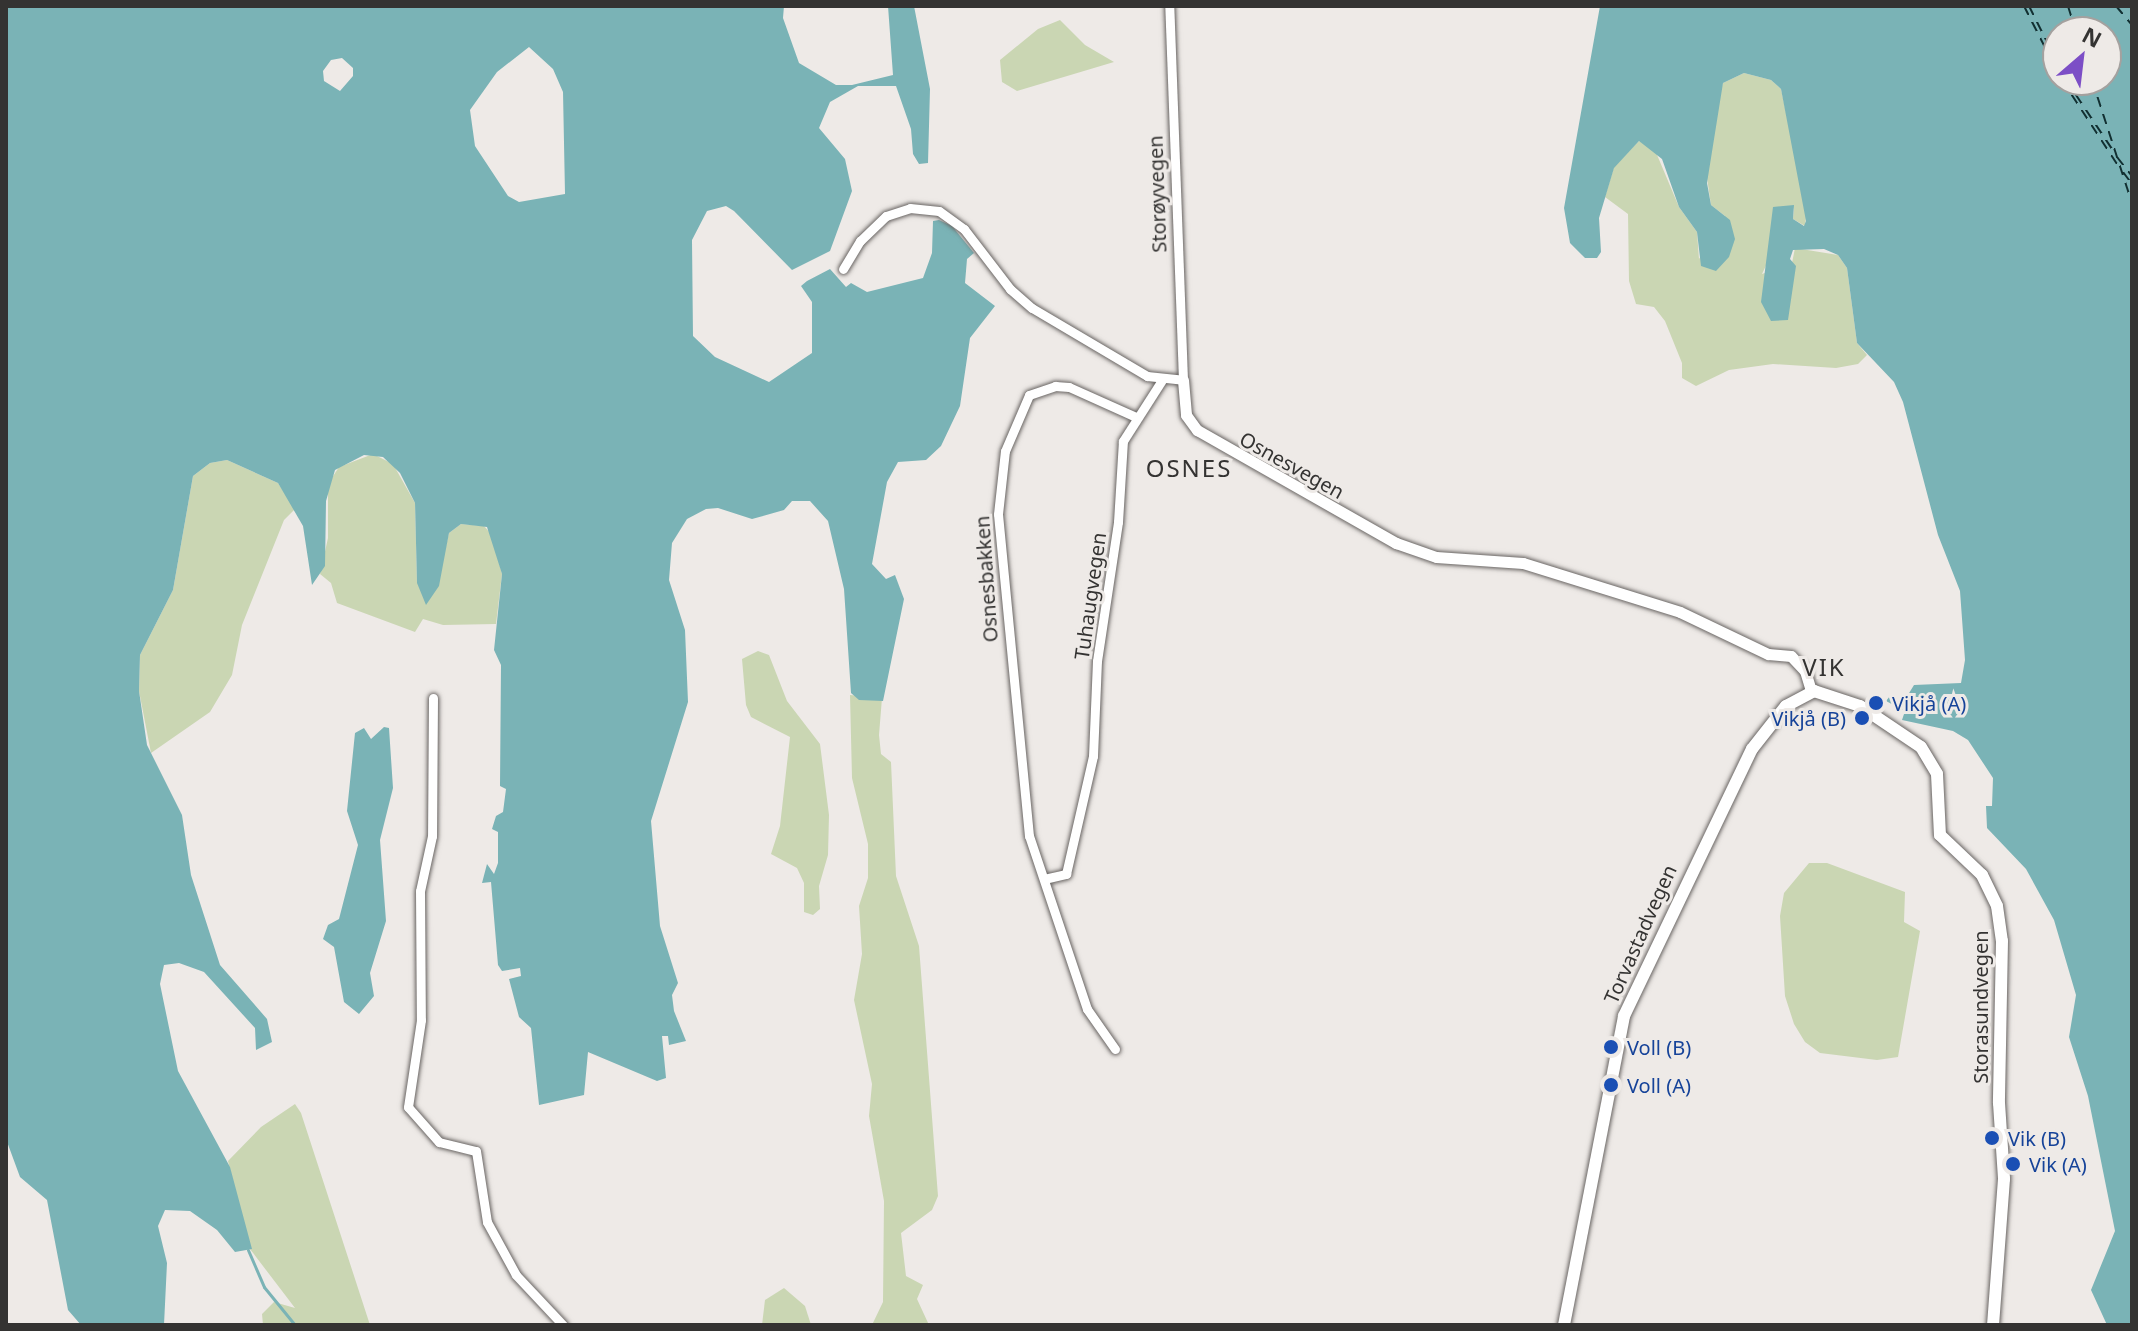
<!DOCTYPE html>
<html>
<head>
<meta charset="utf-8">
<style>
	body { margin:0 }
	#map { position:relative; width:2138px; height:1331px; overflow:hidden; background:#eeeae7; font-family:"Noto Sans",sans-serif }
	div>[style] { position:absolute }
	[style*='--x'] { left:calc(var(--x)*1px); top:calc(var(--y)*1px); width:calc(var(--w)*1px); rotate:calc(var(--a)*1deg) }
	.green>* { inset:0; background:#cad6b3 }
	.water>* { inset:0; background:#7ab3b6 }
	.stream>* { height:3px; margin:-1.5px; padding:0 1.5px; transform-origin:1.5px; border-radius:1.5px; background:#7ab3b6 }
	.ferry>* { height:2px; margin-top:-1px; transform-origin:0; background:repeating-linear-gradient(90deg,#112f31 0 10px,transparent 0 18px) }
	.roads { filter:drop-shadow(0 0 2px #696563) drop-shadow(0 0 2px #696563) }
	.minor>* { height:9px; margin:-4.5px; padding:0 4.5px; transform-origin:4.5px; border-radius:4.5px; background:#fff }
	.tertiary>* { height:11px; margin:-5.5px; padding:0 5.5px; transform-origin:5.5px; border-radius:5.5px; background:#fff }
	.secondary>* { height:12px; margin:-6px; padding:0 6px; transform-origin:6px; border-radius:6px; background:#fff }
	.dots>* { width:22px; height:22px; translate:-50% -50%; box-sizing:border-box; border:4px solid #eeeae7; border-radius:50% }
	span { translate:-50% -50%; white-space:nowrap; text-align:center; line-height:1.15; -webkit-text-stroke:6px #eeeae7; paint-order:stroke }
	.street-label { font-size:20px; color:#343332 }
	.transit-label { font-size:20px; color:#164399 }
	.left { translate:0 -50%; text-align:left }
	.right { translate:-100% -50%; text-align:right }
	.quarter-label { font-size:24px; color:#343332; letter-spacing:2px }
	.frame { position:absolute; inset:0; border:8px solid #343332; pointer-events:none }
	.north { position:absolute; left:2042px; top:16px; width:80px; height:80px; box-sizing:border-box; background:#eeeae7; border:2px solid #a4a19f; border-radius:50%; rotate:28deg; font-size:22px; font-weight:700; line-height:32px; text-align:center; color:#343332 }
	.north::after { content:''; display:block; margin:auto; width:28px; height:36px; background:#7c4ec6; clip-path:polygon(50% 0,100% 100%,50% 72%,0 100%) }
</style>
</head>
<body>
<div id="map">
	<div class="green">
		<div style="clip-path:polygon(1060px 20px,1085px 45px,1114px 62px,1017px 91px,1002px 82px,1000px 60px,1038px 29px)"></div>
		<div style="clip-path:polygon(1744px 73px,1771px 80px,1781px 89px,1807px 210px,1805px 226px,1793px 219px,1794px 207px,1762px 274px,1792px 263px,1795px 248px,1838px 255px,1847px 268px,1857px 343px,1867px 355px,1858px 364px,1836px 368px,1773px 364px,1729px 370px,1696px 386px,1682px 378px,1682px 363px,1665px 321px,1654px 307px,1636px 304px,1629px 281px,1628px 214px,1605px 197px,1614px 167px,1639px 141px,1655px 150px,1679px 207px,1697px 232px,1699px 259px,1725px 216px,1711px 205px,1706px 171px,1718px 99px,1723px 83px)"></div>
		<div style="clip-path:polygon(373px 454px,393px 464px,415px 503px,417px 583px,441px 567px,449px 533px,461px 524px,484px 526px,492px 535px,502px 574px,496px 624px,443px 625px,423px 619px,415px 632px,337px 603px,331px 583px,320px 574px,328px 538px,328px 484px,339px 467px)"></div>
		<div style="clip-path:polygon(227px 460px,278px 483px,295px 509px,284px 520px,242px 625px,232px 675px,210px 712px,151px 753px,139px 691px,140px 655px,173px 590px,193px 476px,210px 463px)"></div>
		<div style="clip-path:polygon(758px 651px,769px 655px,787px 701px,820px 744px,829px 815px,828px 855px,819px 886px,820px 909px,813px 915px,804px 912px,804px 883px,797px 868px,771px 854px,780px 826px,790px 737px,751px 717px,746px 705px,742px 659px)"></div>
		<div style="clip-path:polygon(850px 695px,882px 698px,879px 735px,881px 754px,891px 762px,896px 876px,919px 946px,938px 1196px,932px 1210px,901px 1233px,906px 1276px,923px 1285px,917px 1299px,929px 1325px,872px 1325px,883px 1302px,884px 1201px,869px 1116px,872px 1084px,854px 1000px,862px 954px,859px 906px,868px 878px,868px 844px,852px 778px)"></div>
		<div style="clip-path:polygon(1809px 863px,1827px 863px,1905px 892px,1904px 922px,1920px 931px,1898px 1057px,1877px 1060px,1820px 1053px,1805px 1042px,1794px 1024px,1785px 996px,1780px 916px,1784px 893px)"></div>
		<div style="clip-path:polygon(295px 1104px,301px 1113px,370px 1325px,263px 1325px,262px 1314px,274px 1302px,295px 1308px,250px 1249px,228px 1161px,261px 1127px)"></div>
		<div style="clip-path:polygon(784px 1288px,805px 1306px,811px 1325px,762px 1325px,765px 1300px)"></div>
	</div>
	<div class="water">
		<div style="clip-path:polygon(evenodd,6px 6px,784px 6px,783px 18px,799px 63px,836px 85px,852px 85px,893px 75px,888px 6px,914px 6px,930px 89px,928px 163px,919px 164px,913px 154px,911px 129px,896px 86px,858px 86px,830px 102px,819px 128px,845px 159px,852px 191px,830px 251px,792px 270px,734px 211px,726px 206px,707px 211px,692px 240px,693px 336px,715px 357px,769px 382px,812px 353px,812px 302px,801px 286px,807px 281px,830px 269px,846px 287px,851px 283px,867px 292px,923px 278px,932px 253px,933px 221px,939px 220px,952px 226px,974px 253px,967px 259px,965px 283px,995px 306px,970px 338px,960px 406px,941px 446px,926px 460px,898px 462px,887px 482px,872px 564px,886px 579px,895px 575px,904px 599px,883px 701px,859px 700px,851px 693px,844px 589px,828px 521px,810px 501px,792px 501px,784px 510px,752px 519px,718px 508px,706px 509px,687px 519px,672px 543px,669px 580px,685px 630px,688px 702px,651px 821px,660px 926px,678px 983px,672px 995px,674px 1011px,686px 1041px,669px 1045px,668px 1036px,662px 1036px,666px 1078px,657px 1081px,588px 1052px,584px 1095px,539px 1105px,531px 1028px,519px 1017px,509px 979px,521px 976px,520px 968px,502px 971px,498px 965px,491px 882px,482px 883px,487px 864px,494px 874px,498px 863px,498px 832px,492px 829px,496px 816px,503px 812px,506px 789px,500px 786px,501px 665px,494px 650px,502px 574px,487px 527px,461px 524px,449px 533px,439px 586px,426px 605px,417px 583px,415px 503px,400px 473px,383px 457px,364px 455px,335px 470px,326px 501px,325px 566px,312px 585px,303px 526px,278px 483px,227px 460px,210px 463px,193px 476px,173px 590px,140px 655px,139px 691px,147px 745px,182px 815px,191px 875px,220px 965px,267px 1019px,272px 1042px,256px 1050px,255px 1028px,204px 972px,179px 963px,164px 965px,160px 984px,178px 1071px,230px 1167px,252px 1249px,235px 1252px,217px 1230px,190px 1211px,165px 1210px,158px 1226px,167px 1263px,164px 1325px,81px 1325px,68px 1310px,47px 1200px,20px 1177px,6px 1139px,6px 6px,529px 47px,553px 69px,563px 92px,565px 194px,519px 202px,508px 196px,475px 146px,470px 110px,497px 72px,529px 47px,6px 6px,342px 58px,353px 68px,353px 76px,340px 91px,324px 81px,323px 71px,331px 60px,342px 58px)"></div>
		<div style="clip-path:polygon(evenodd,1600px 6px,2132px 6px,2132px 1325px,2107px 1325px,2091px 1290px,2115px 1231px,2088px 1096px,2069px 1037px,2076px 995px,2054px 920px,2026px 869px,1987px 828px,1986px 806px,1992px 806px,1993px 778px,1968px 740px,1953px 731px,1902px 720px,1905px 711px,1886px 701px,1890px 696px,1903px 703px,1914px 685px,1961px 683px,1965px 660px,1960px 591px,1938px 535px,1903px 402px,1894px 382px,1857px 343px,1847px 268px,1838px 255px,1824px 249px,1793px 250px,1790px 259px,1796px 266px,1788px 320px,1771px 321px,1761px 302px,1773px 207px,1794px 205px,1793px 219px,1804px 226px,1806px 221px,1781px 89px,1771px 80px,1744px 73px,1723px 83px,1707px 183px,1711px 205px,1730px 220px,1735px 239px,1729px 257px,1716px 271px,1701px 266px,1697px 232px,1679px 207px,1662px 159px,1639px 141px,1614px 168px,1599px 218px,1601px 252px,1597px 258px,1585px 258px,1570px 243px,1564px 208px,1600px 6px,2058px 32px,2106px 32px,2106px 80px,2058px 80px,2058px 32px)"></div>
		<div style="clip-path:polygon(384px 727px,389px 728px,393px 788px,380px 840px,386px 921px,370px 973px,374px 996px,359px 1014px,344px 1002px,334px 947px,323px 939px,328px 925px,339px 919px,358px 845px,347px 811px,355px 733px,364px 728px,371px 739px)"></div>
	</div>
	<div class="stream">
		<div style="--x:248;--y:1250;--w:40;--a:66.6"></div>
		<div style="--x:264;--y:1287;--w:49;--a:50.8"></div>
	</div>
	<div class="ferry">
		<div style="--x:2024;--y:6;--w:75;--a:63.1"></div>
		<div style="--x:2029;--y:6;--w:65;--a:63.4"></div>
		<div style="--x:2068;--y:6;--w:27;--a:73"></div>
		<div style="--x:2116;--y:6;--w:25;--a:50"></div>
		<div style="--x:2062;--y:80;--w:104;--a:56.8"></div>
		<div style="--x:2066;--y:80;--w:87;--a:56.3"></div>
		<div style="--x:2092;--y:80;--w:129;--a:72"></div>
		<div style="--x:2117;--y:157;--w:24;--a:52"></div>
		<div style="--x:2123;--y:172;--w:15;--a:53"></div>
	</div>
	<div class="roads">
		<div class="minor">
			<div style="--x:843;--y:269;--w:33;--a:-59"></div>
			<div style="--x:860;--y:241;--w:36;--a:-44"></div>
			<div style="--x:886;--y:216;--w:25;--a:-18"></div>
			<div style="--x:910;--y:208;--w:29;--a:6"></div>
			<div style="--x:939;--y:211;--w:31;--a:36"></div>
			<div style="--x:964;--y:229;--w:76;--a:52.5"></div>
			<div style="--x:1010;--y:289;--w:29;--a:41"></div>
			<div style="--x:1032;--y:308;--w:134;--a:30.6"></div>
			<div style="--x:1147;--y:376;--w:36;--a:6"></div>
			<div style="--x:1183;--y:380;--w:374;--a:-92.1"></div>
			<div style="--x:433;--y:698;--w:138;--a:90.4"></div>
			<div style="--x:432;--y:836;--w:56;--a:102.3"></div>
			<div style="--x:420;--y:891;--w:129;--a:89.6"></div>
			<div style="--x:421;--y:1020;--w:88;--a:98.5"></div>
			<div style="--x:408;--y:1107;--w:47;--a:48.5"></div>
			<div style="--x:439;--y:1142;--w:38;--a:14"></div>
			<div style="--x:476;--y:1151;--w:72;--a:81.2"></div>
			<div style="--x:487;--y:1222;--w:60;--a:61.3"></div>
			<div style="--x:516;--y:1275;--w:69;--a:46.8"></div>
			<div style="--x:1044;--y:879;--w:23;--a:-13"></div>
			<div style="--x:1066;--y:874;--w:121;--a:-77.1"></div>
			<div style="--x:1093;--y:756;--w:95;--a:-87.6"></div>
			<div style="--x:1097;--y:661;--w:141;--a:-81.4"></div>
			<div style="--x:1118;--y:522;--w:81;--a:-86.5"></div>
			<div style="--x:1123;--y:441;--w:72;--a:-57.4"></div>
			<div style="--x:1115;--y:1049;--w:49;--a:-125"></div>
			<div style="--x:1087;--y:1009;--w:182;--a:-108.5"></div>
			<div style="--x:1029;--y:836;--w:323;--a:-95.5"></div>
			<div style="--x:998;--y:514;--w:63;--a:-83.7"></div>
			<div style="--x:1005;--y:451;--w:61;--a:-66.8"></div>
			<div style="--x:1029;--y:395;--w:28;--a:-19"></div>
			<div style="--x:1055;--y:386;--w:14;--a:4"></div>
			<div style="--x:1069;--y:387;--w:73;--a:24.1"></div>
		</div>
		<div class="tertiary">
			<div style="--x:1183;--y:380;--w:35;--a:85"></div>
			<div style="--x:1186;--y:415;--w:19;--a:54"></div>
			<div style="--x:1197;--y:430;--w:229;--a:29.6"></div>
			<div style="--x:1396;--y:543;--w:42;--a:19.3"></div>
			<div style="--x:1436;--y:557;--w:87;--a:3.9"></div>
			<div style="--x:1523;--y:563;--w:164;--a:17.3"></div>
			<div style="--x:1680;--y:612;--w:98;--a:25.5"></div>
			<div style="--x:1768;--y:654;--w:23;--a:5"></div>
			<div style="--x:1791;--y:656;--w:21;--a:47"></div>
			<div style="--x:1805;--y:671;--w:21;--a:73"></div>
		</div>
		<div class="secondary">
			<div style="--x:1564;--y:1325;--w:315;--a:-79"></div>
			<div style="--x:1624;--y:1016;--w:296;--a:-64.4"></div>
			<div style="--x:1752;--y:749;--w:55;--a:-51.7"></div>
			<div style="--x:1786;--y:706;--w:32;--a:-28"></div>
			<div style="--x:1814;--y:691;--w:48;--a:18.1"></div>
			<div style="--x:1860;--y:706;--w:73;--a:33.9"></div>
			<div style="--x:1921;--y:747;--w:31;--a:59"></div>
			<div style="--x:1937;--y:774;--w:61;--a:87.2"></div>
			<div style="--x:1940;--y:835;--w:58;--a:43.6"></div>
			<div style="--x:1982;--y:875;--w:34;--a:64"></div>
			<div style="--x:1997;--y:906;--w:35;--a:82"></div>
			<div style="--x:2002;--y:941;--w:162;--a:91.1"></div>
			<div style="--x:1999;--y:1103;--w:76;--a:86.2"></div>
			<div style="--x:2004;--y:1179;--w:146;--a:94.3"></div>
		</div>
	</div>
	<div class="dots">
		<div style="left:1876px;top:703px;background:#1a4fb4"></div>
		<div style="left:1862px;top:718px;background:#1a4fb4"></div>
		<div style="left:1611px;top:1047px;background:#1a4fb4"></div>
		<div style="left:1611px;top:1085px;background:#1a4fb4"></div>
		<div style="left:1992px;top:1138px;background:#1a4fb4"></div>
		<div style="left:2013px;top:1164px;background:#1a4fb4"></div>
	</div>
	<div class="street-label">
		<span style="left:1157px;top:194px;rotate:-92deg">Storøyvegen</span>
		<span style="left:1292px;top:465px;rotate:29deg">Osnesvegen</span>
		<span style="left:986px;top:579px;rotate:-94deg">Osnesbakken</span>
		<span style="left:1090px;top:596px;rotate:-82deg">Tuhaugvegen</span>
		<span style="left:1640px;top:934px;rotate:-66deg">Torvastadvegen</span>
		<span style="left:1980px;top:1007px;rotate:-90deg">Storasundvegen</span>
	</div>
	<div class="transit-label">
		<span class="left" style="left:1892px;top:703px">Vikjå (A)</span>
		<span class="right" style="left:1846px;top:718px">Vikjå (B)</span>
		<span class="left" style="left:1627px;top:1047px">Voll (B)</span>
		<span class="left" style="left:1627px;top:1085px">Voll (A)</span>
		<span class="left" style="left:2008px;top:1138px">Vik (B)</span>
		<span class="left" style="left:2029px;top:1164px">Vik (A)</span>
	</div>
	<div class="quarter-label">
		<span style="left:1189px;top:468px">OSNES</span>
		<span style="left:1824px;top:667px">VIK</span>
	</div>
	<div class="frame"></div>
	<div class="north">N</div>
</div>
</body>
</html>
